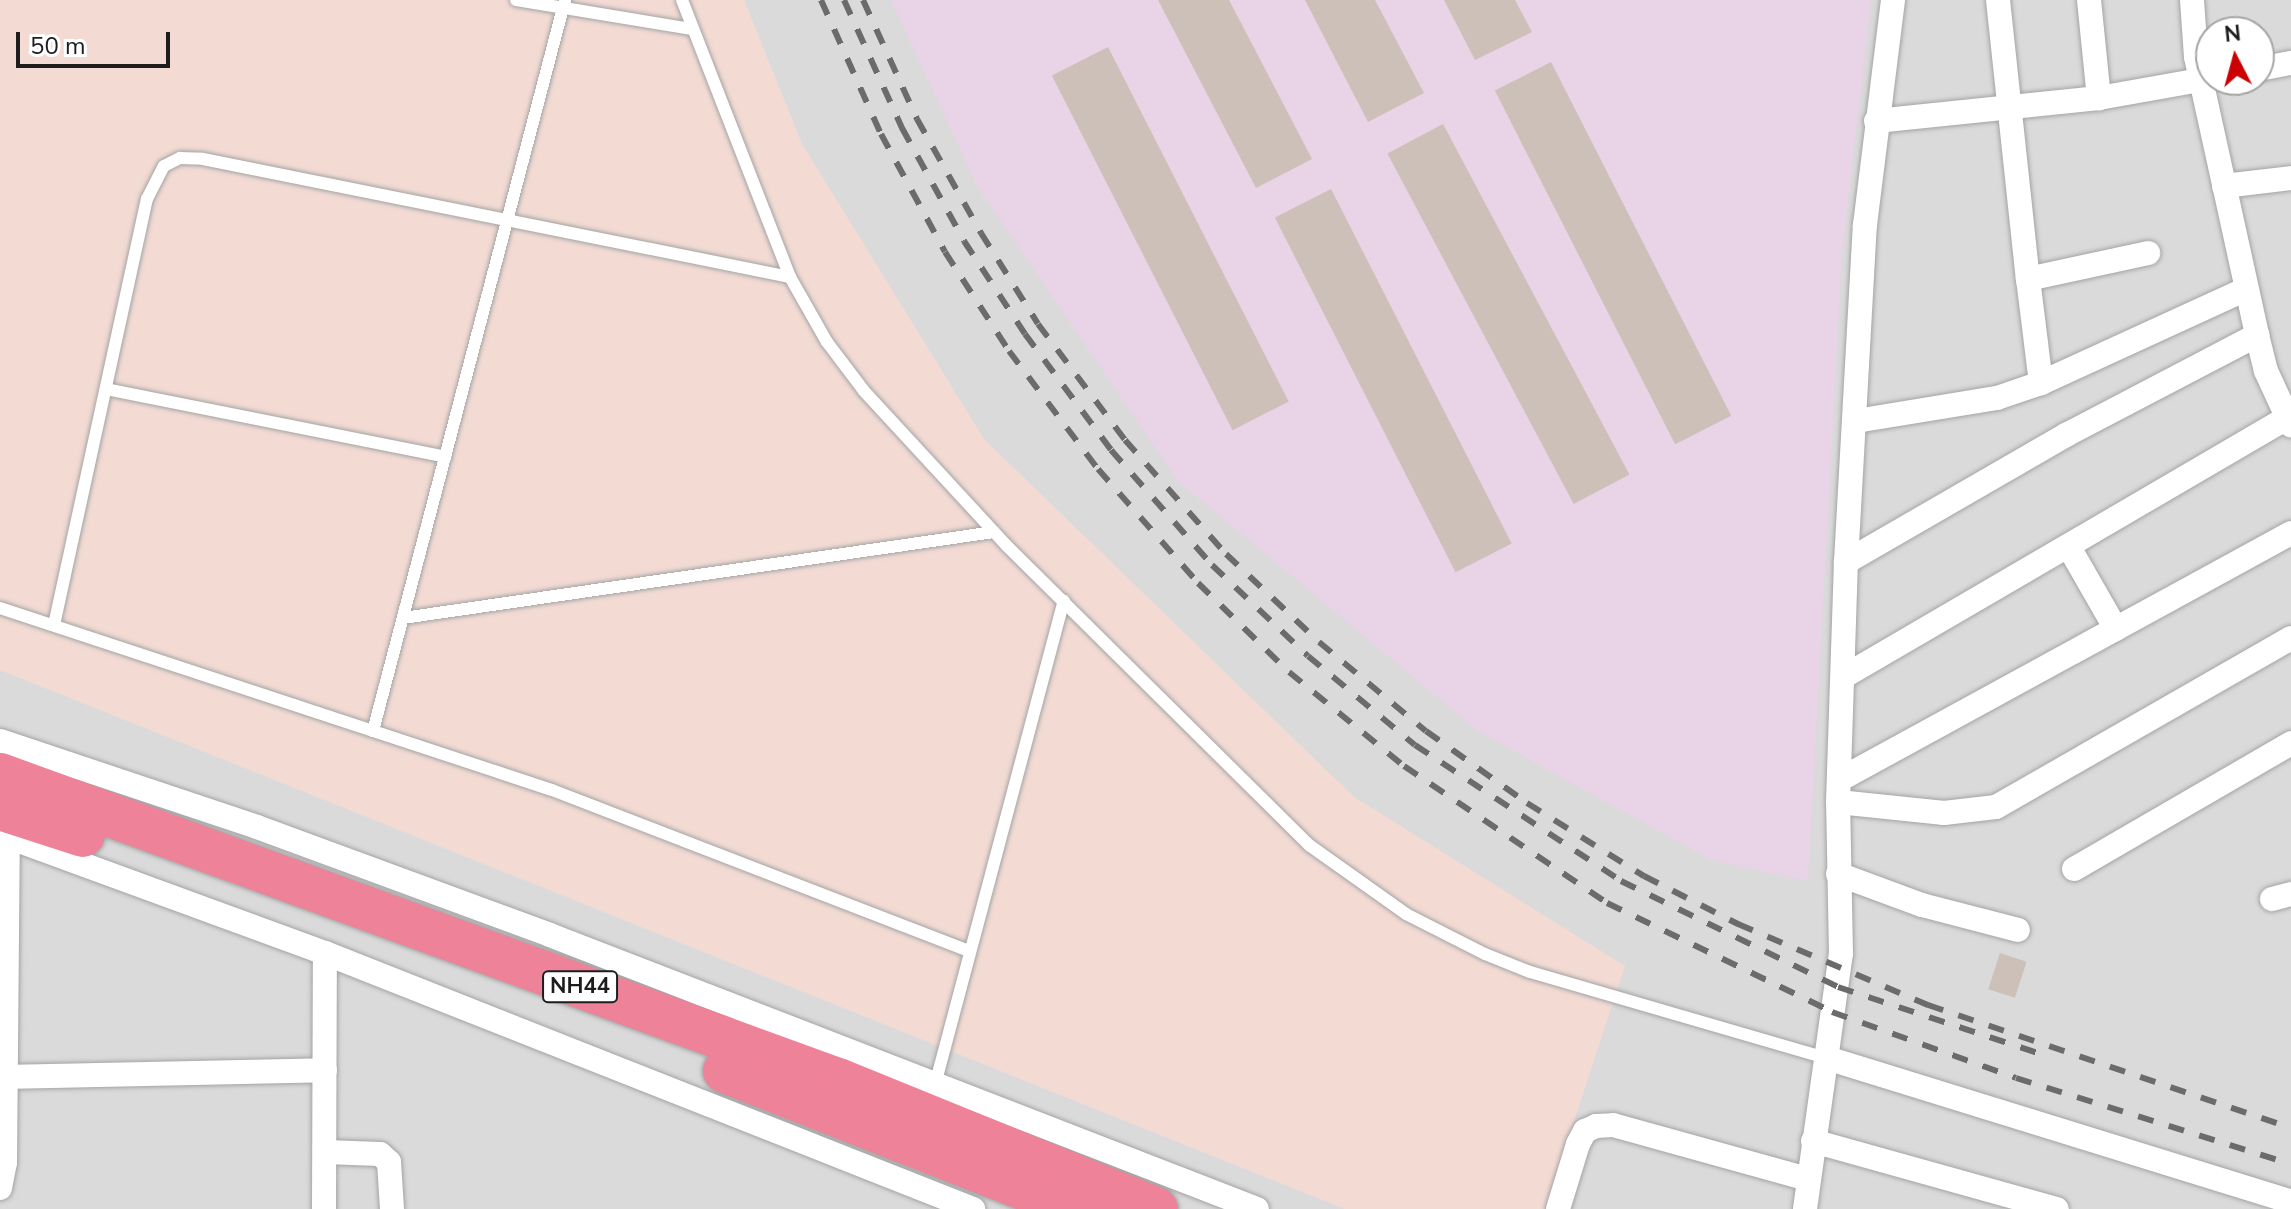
<!DOCTYPE html>
<html>
<head>
<meta charset="utf-8">
<style>
	body { margin:0 }
	#map { position:relative; width:2291px; height:1209px; overflow:hidden; background:#efebe2; font-family:"Nunito Sans",sans-serif }
	div>[style] { position:absolute }
	[style*='--x'] { left:calc(var(--x)*1px); top:calc(var(--y)*1px); width:calc(var(--w)*1px); rotate:calc(var(--a)*1deg) }
	.residential>* { inset:0; background:#dbdada }
	.industrial>* { inset:0; background:#e9d3e6 }
	.military>* { inset:0; background:#f3dbd4 }
	.building>* { inset:0; background:#ccc0b8; transform-origin:0 0 }
	.roads { filter:drop-shadow(0 0 2px #a4a4a4) drop-shadow(0 0 2px #a4a4a4) }
	.lane>* { height:12px; margin:-6px; padding:0 6px; transform-origin:6px; border-radius:6px; background:#fff }
	.street>* { height:24px; margin:-12px; padding:0 12px; transform-origin:12px; border-radius:12px; background:#fff }
	.highway>* { height:44px; margin:-22px; padding:0 22px; transform-origin:22px; border-radius:22px; background:#ee8299 }
	.rail>* { height:6px; margin-top:-3px; transform-origin:0; background:repeating-linear-gradient(90deg,#6b6b6b 0 16px,transparent 0 32px) }
	span { translate:-50% -50%; white-space:nowrap; text-align:center; line-height:1.15; -webkit-text-stroke:8px #fff; paint-order:stroke }
	.shield-label span { padding:2px 6px; background:#fff; border:2px solid; border-radius:6px; -webkit-text-stroke-width:0 }
	.shield-label { font-size:22px; color:#1d1d1d; font-weight:700 }
	.north { position:absolute; left:2195px; top:16px; width:80px; height:80px; box-sizing:border-box; background:#fff; border:2px solid #a5a5a5; border-radius:50%; rotate:354deg; font-size:22px; font-weight:700; line-height:32px; text-align:center; color:#1d1d1d }
	.north::after { content:''; display:block; margin:auto; width:28px; height:36px; background:#ca0005; clip-path:polygon(50% 0,100% 100%,50% 72%,0 100%) }
	.scale { position:absolute; left:16px; top:32px; width:154px; height:36px; box-sizing:border-box; border:4px solid #1d1d1d; border-top:0; padding-left:10px; font-size:24px; line-height:28px; white-space:nowrap; color:#1d1d1d; -webkit-text-stroke:6px #fff; paint-order:stroke }
</style>
</head>
<body>
<div id="map">
	<div class="residential">
		<div style="clip-path:polygon(evenodd,164px 0,2291px 0,2291px 1209px,0 1209px,0 72px,164px 0,2211px 32px,2259px 32px,2259px 80px,2211px 80px,2211px 32px)"></div>
	</div>
	<div class="industrial">
		<div style="clip-path:polygon(891px 0,1871px 0,1842px 252px,1808px 881px,1711px 860px,1478px 731px,1178px 481px,977px 186px)"></div>
	</div>
	<div class="military">
		<div style="clip-path:polygon(0 0,744px 0,802px 144px,984px 439px,1354px 797px,1625px 966px,1545px 1209px,1345px 1209px,0 670px)"></div>
	</div>
	<div class="building">
		<div style="clip-path:polygon(1158px 0,1229px 0,1312px 159px,1256px 188px)"></div>
		<div style="clip-path:polygon(1305px 0,1375px 0,1424px 93px,1368px 122px)"></div>
		<div style="clip-path:polygon(1444px 0,1515px 0,1532px 32px,1475px 60px)"></div>
		<div style="left:1108px;top:47px;width:398px;height:63px;rotate:63deg"></div>
		<div style="left:1551px;top:62px;width:397px;height:63px;rotate:63deg"></div>
		<div style="left:1443px;top:124px;width:397px;height:63px;rotate:62deg"></div>
		<div style="left:1331px;top:189px;width:398px;height:63px;rotate:63deg"></div>
		<div style="left:2000px;top:953px;width:28px;height:38px;rotate:18deg"></div>
	</div>
	<div class="roads">
		<div class="lane">
			<div style="--x:516;--y:0;--w:177;--a:9.4"></div>
			<div style="--x:682;--y:0;--w:297;--a:68.7"></div>
			<div style="--x:790;--y:277;--w:75;--a:60.4"></div>
			<div style="--x:827;--y:342;--w:61;--a:52.9"></div>
			<div style="--x:864;--y:391;--w:211;--a:47.3"></div>
			<div style="--x:1007;--y:546;--w:425;--a:44.7"></div>
			<div style="--x:1309;--y:845;--w:119;--a:35.4"></div>
			<div style="--x:1406;--y:914;--w:89;--a:26.9"></div>
			<div style="--x:1485;--y:954;--w:48;--a:21.8"></div>
			<div style="--x:1530;--y:972;--w:312;--a:16.2"></div>
			<div style="--x:106;--y:389;--w:346;--a:11.3"></div>
			<div style="--x:0;--y:608;--w:581;--a:18.25"></div>
			<div style="--x:552;--y:790;--w:448;--a:21.1"></div>
			<div style="--x:403;--y:618;--w:597;--a:-8.28"></div>
			<div style="--x:54;--y:625;--w:436;--a:-77.7"></div>
			<div style="--x:147;--y:199;--w:37;--a:-63"></div>
			<div style="--x:164;--y:166;--w:18;--a:-27"></div>
			<div style="--x:180;--y:158;--w:23;--a:2"></div>
			<div style="--x:203;--y:159;--w:599;--a:11.37"></div>
			<div style="--x:373;--y:731;--w:756;--a:-75.28"></div>
			<div style="--x:936;--y:1081;--w:497;--a:-75.1"></div>
		</div>
		<div class="street">
			<div style="--x:1998;--y:0;--w:281;--a:83.9"></div>
			<div style="--x:2028;--y:279;--w:123;--a:-12.2"></div>
			<div style="--x:2089;--y:0;--w:99;--a:84.2"></div>
			<div style="--x:2192;--y:0;--w:57;--a:86"></div>
			<div style="--x:2196;--y:57;--w:285;--a:77.6"></div>
			<div style="--x:2257;--y:335;--w:37;--a:76"></div>
			<div style="--x:2266;--y:371;--w:60;--a:65.2"></div>
			<div style="--x:2259;--y:69;--w:33;--a:-11"></div>
			<div style="--x:1876;--y:121;--w:224;--a:-5.9"></div>
			<div style="--x:2099;--y:98;--w:114;--a:-10.1"></div>
			<div style="--x:2224;--y:186;--w:67;--a:-6.8"></div>
			<div style="--x:2041;--y:383;--w:226;--a:-24.6"></div>
			<div style="--x:1856;--y:421;--w:143;--a:-9.3"></div>
			<div style="--x:1997;--y:398;--w:46;--a:-18.8"></div>
			<div style="--x:2041;--y:383;--w:105;--a:-97.1"></div>
			<div style="--x:2070;--y:549;--w:92;--a:60.1"></div>
			<div style="--x:1846;--y:562;--w:254;--a:-30"></div>
			<div style="--x:2066;--y:435;--w:216;--a:-27.6"></div>
			<div style="--x:1843;--y:677;--w:514;--a:-30.26"></div>
			<div style="--x:0;--y:741;--w:271;--a:18.5"></div>
			<div style="--x:257;--y:827;--w:312;--a:20.2"></div>
			<div style="--x:550;--y:935;--w:758;--a:21.18"></div>
			<div style="--x:1839;--y:780;--w:515;--a:-28.65"></div>
			<div style="--x:1838;--y:802;--w:107;--a:5.9"></div>
			<div style="--x:1944;--y:813;--w:52;--a:-6.6"></div>
			<div style="--x:1996;--y:807;--w:340;--a:-29.8"></div>
			<div style="--x:0;--y:834;--w:346;--a:20.1"></div>
			<div style="--x:325;--y:953;--w:697;--a:21.56"></div>
			<div style="--x:2074;--y:869;--w:251;--a:-30.1"></div>
			<div style="--x:1838;--y:874;--w:90;--a:20.3"></div>
			<div style="--x:1922;--y:905;--w:99;--a:14.6"></div>
			<div style="--x:2272;--y:899;--w:20;--a:-15"></div>
			<div style="--x:1830;--y:1059;--w:483;--a:17.2"></div>
			<div style="--x:3;--y:1077;--w:322;--a:-1.2"></div>
			<div style="--x:1813;--y:1141;--w:253;--a:15.6"></div>
			<div style="--x:325;--y:1152;--w:55;--a:2.1"></div>
			<div style="--x:380;--y:1154;--w:12;--a:42"></div>
			<div style="--x:389;--y:1162;--w:47;--a:86.3"></div>
			<div style="--x:0;--y:1188;--w:25;--a:-79"></div>
			<div style="--x:5;--y:1163;--w:326;--a:-89.5"></div>
			<div style="--x:324;--y:1209;--w:256;--a:-89.8"></div>
			<div style="--x:1558;--y:1209;--w:68;--a:-72.9"></div>
			<div style="--x:1578;--y:1144;--w:15;--a:-62"></div>
			<div style="--x:1585;--y:1131;--w:12;--a:-24"></div>
			<div style="--x:1596;--y:1126;--w:17;--a:-3"></div>
			<div style="--x:1613;--y:1125;--w:202;--a:15.5"></div>
			<div style="--x:1805;--y:1209;--w:258;--a:-82"></div>
			<div style="--x:1841;--y:954;--w:152;--a:-91.1"></div>
			<div style="--x:1838;--y:802;--w:240;--a:-88.1"></div>
			<div style="--x:1846;--y:562;--w:338;--a:-86.8"></div>
			<div style="--x:1865;--y:225;--w:227;--a:-82.9"></div>
		</div>
		<div class="highway">
			<div style="--x:0;--y:775;--w:892;--a:20"></div>
			<div style="--x:838;--y:1080;--w:343;--a:22.1"></div>
			<div style="--x:0;--y:808;--w:87;--a:18"></div>
			<div style="--x:725;--y:1071;--w:378;--a:21.4"></div>
		</div>
	</div>
	<div class="rail">
		<div style="--x:821;--y:0;--w:147;--a:65.9"></div>
		<div style="--x:881;--y:134;--w:134;--a:61.5"></div>
		<div style="--x:945;--y:252;--w:118;--a:57.1"></div>
		<div style="--x:1009;--y:351;--w:148;--a:53"></div>
		<div style="--x:1098;--y:469;--w:152;--a:48.7"></div>
		<div style="--x:1198;--y:583;--w:127;--a:44.4"></div>
		<div style="--x:1289;--y:672;--w:149;--a:39.3"></div>
		<div style="--x:1404;--y:766;--w:245;--a:34"></div>
		<div style="--x:1607;--y:903;--w:250;--a:25.8"></div>
		<div style="--x:1832;--y:1012;--w:195;--a:19.7"></div>
		<div style="--x:2016;--y:1078;--w:288;--a:17.4"></div>
		<div style="--x:844;--y:0;--w:141;--a:65.6"></div>
		<div style="--x:902;--y:128;--w:129;--a:61.2"></div>
		<div style="--x:964;--y:241;--w:111;--a:56.7"></div>
		<div style="--x:1025;--y:334;--w:144;--a:53.4"></div>
		<div style="--x:1111;--y:450;--w:153;--a:48.7"></div>
		<div style="--x:1212;--y:565;--w:132;--a:43.5"></div>
		<div style="--x:1308;--y:656;--w:139;--a:39.8"></div>
		<div style="--x:1415;--y:745;--w:247;--a:33.4"></div>
		<div style="--x:1621;--y:881;--w:242;--a:26"></div>
		<div style="--x:1838;--y:987;--w:210;--a:18.3"></div>
		<div style="--x:863;--y:0;--w:131;--a:65.6"></div>
		<div style="--x:917;--y:119;--w:131;--a:60.7"></div>
		<div style="--x:981;--y:233;--w:107;--a:57.9"></div>
		<div style="--x:1038;--y:324;--w:145;--a:53.1"></div>
		<div style="--x:1125;--y:440;--w:152;--a:48.5"></div>
		<div style="--x:1226;--y:554;--w:128;--a:43.4"></div>
		<div style="--x:1319;--y:642;--w:139;--a:39.8"></div>
		<div style="--x:1426;--y:731;--w:124;--a:35.5"></div>
		<div style="--x:1527;--y:803;--w:138;--a:32"></div>
		<div style="--x:1644;--y:876;--w:106;--a:27.1"></div>
		<div style="--x:1738;--y:924;--w:207;--a:23.1"></div>
		<div style="--x:1928;--y:1005;--w:383;--a:18.7"></div>
	</div>
	<div class="shield-label">
		<span style="left:580px;top:987px">NH44</span>
	</div>
	<div class="north">N</div>
	<div class="scale">50 m</div>
</div>
</body>
</html>
